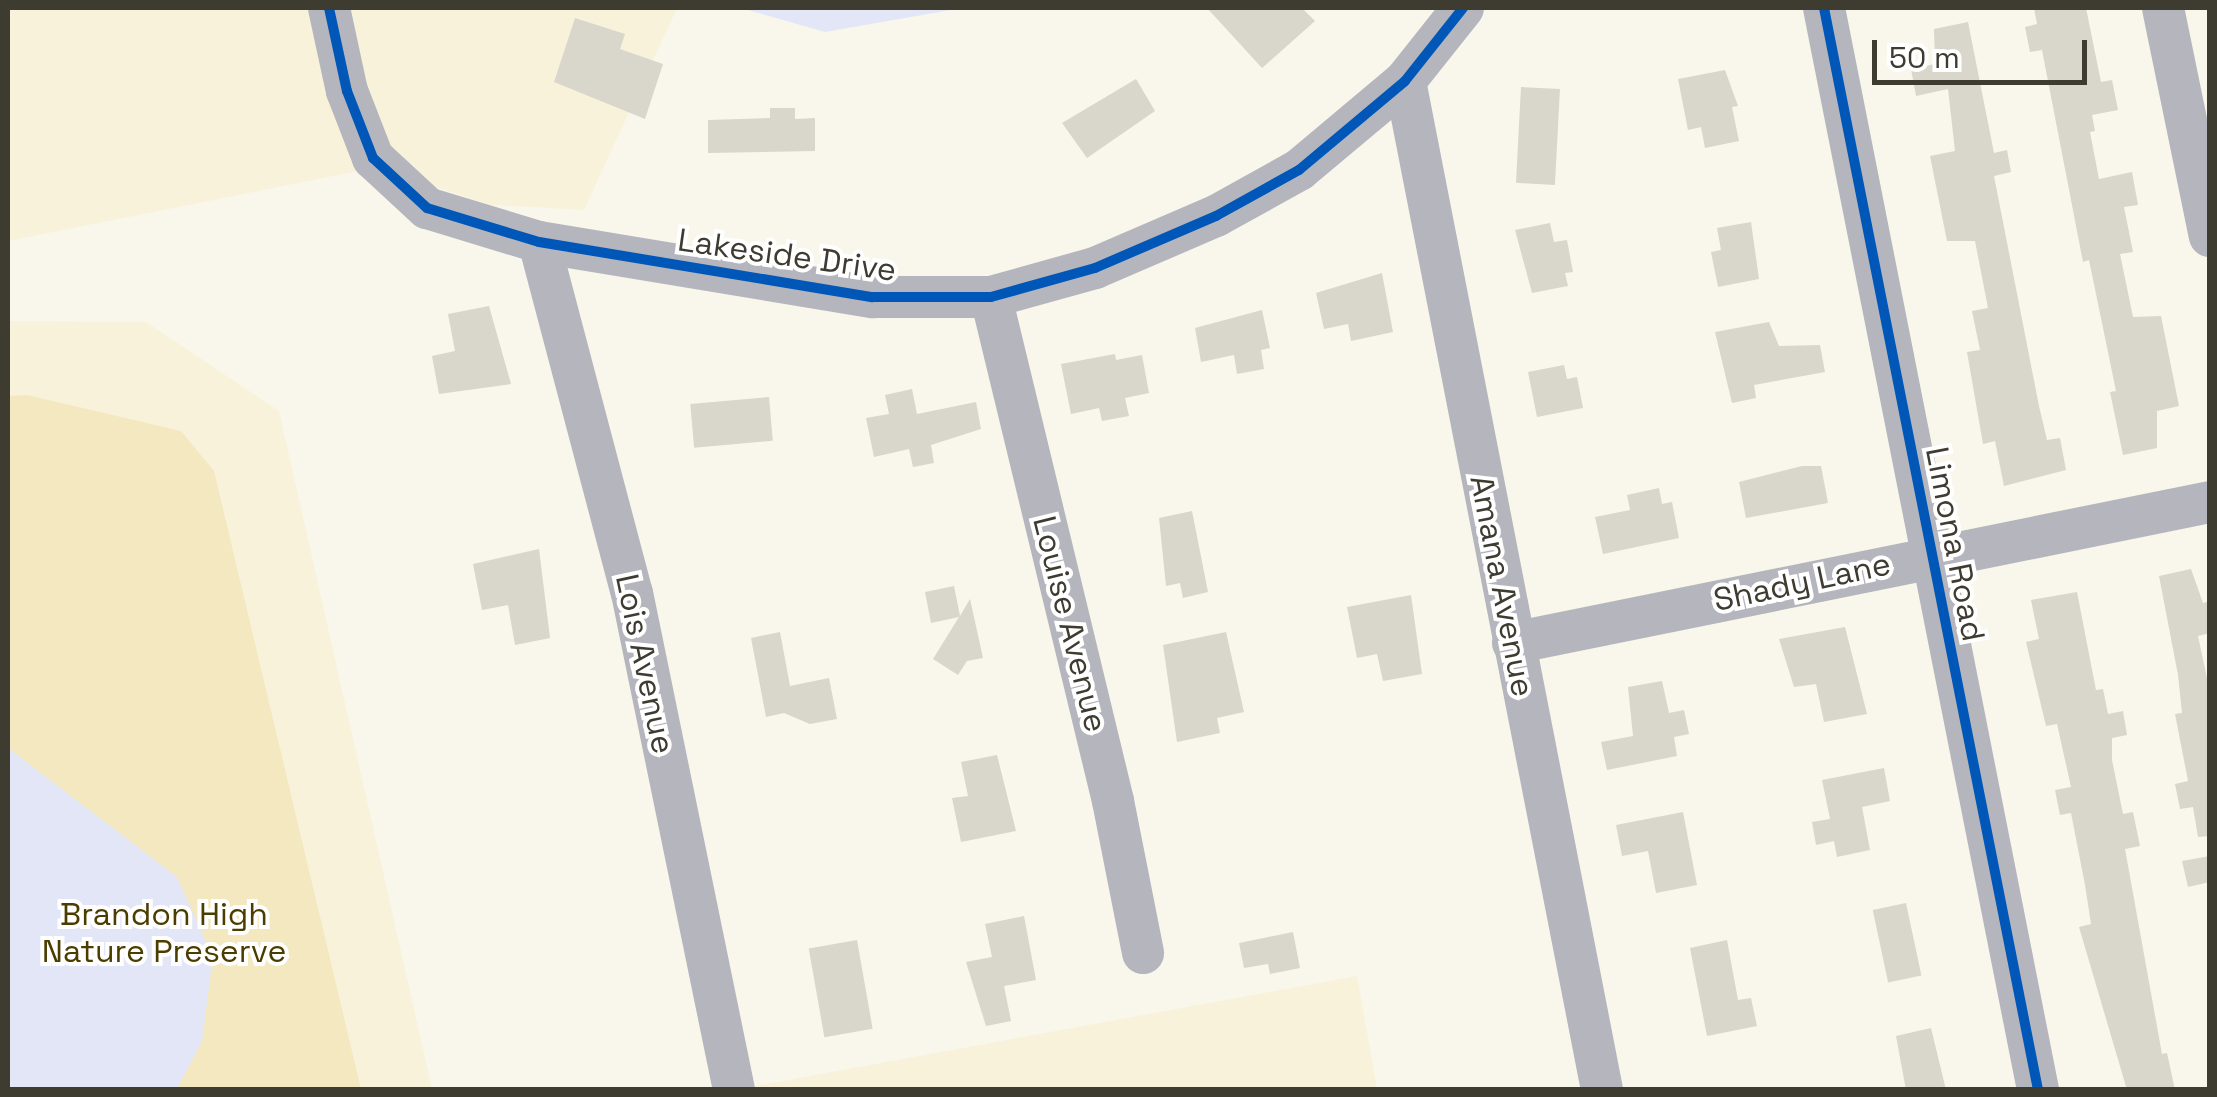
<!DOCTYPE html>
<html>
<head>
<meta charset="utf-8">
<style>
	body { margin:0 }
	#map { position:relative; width:2217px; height:1097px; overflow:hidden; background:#f9f6eb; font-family:"Space Grotesk",sans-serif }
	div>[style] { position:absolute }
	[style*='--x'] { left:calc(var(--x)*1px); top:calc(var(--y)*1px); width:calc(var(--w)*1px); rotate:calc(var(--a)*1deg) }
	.built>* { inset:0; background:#f8f2db }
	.green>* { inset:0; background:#f4e8c1 }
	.water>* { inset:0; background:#e2e6f6 }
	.building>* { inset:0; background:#d9d6cc; transform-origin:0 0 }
	.minor>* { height:42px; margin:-21px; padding:0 21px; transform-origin:21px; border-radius:21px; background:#b5b6bd }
	.cycleway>* { height:10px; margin:-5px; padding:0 5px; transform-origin:5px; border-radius:5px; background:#0057b8 }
	span { translate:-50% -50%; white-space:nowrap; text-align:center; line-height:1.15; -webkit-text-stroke:8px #fff; paint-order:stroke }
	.street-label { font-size:32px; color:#3e3b31 }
	.park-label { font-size:32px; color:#4b3c00 }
	.frame { position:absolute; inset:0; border:10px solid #3e3b31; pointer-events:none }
	.scale { position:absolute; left:1872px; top:40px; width:215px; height:45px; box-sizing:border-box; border:5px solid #3e3b31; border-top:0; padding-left:12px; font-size:30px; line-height:35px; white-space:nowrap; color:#3e3b31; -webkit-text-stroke:8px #fff; paint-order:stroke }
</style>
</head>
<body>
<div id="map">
	<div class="built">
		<div style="clip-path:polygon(8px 8px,315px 8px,363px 170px,8px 241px)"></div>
		<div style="clip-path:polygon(345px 8px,677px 8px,584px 210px,492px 205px,423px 183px,385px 148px)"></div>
		<div style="clip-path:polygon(8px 321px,146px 322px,279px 411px,432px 1089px,8px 1090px)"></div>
		<div style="clip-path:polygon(1357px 976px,1377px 1089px,733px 1090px)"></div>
	</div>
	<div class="green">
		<div style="clip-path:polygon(27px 395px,181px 431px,214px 471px,361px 1089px,8px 1089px,8px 396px)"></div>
	</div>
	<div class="water">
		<div style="clip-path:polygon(741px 8px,962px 8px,825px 32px)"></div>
		<div style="clip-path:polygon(8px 748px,177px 877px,213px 957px,202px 1041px,177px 1089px,8px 1089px)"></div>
	</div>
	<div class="building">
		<div style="clip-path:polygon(1207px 8px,1302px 8px,1315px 21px,1262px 68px)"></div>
		<div style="clip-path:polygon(2034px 8px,2086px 8px,2101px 82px,2112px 80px,2118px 110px,2092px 115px,2095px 131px,2090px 132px,2099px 179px,2132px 172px,2138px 205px,2124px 207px,2133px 252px,2120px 254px,2133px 317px,2161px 316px,2179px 406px,2157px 411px,2157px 448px,2123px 455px,2110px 392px,2116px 391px,2089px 260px,2083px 262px,2042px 50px,2030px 52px,2025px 27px,2037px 24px)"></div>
		<div style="clip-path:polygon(575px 18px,625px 34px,620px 49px,663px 64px,645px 119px,554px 82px)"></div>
		<div style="clip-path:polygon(1968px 22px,1994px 153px,2007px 150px,2011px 172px,1994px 176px,2039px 406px,2047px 440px,2060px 438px,2066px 470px,2004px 486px,1995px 441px,1983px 444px,1967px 352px,1980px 350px,1972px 311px,1988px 308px,1975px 241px,1947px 241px,1930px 156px,1955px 151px,1948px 89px,1916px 96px,1911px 69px,1935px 64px,1934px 29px)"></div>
		<div style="clip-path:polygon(1725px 70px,1738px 106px,1732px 107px,1739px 141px,1705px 148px,1701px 127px,1688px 130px,1678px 79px)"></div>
		<div style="clip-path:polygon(1136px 79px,1155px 111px,1087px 158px,1062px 123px)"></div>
		<div style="left:1521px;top:87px;width:39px;height:96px;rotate:3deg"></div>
		<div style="clip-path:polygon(770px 108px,795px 108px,795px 119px,815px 118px,815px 151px,708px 153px,708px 120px,770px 118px)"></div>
		<div style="clip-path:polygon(1751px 222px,1759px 279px,1718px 287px,1711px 252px,1721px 250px,1717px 228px)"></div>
		<div style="clip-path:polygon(1550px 223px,1554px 242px,1567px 240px,1573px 272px,1565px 273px,1568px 286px,1532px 293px,1515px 230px)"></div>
		<div style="clip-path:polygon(1382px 273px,1393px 332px,1351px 341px,1348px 324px,1324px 329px,1316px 293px)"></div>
		<div style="clip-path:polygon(489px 306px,511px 384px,439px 394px,432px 356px,455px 351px,448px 314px)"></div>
		<div style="clip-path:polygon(1262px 310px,1270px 348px,1261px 350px,1264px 369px,1237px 374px,1234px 355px,1201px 362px,1195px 328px)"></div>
		<div style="clip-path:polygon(1769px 322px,1779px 346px,1820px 345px,1825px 372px,1754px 385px,1756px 398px,1732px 403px,1715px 332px)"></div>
		<div style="clip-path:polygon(1115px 354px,1116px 360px,1142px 355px,1149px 393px,1125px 398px,1129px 416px,1102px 421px,1099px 408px,1071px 414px,1061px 364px)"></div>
		<div style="clip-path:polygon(1564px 365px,1567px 379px,1577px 377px,1583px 408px,1537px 417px,1528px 372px)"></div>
		<div style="clip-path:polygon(912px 389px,917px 414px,976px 402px,981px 429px,931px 445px,934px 463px,913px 467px,909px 449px,874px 457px,866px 418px,889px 414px,885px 395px)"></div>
		<div style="left:769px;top:397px;width:44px;height:79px;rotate:85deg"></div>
		<div style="clip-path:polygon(1802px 466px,1821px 466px,1828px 503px,1746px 518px,1739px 482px)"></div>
		<div style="clip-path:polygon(1659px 488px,1662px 504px,1672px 502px,1679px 538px,1603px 554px,1595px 517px,1630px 510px,1627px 495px)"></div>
		<div style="clip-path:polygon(1192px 511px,1208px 592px,1183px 598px,1180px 583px,1166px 586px,1159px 518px)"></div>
		<div style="clip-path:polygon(539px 549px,550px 638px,515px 645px,508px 605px,482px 610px,473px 564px)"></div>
		<div style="clip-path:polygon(2191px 569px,2203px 603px,2210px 601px,2210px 633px,2198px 636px,2210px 692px,2210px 836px,2198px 837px,2193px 807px,2180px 809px,2175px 784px,2188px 781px,2175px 714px,2182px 713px,2178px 675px,2159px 576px)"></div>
		<div style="clip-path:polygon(954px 586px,960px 616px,970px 599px,983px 658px,967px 661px,958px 675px,933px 659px,959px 617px,931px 623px,925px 592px)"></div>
		<div style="clip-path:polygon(2077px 592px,2096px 690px,2103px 689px,2108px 714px,2123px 711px,2127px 735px,2112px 738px,2112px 760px,2123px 814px,2133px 812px,2140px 846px,2125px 849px,2162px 1054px,2167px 1053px,2175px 1090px,2127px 1090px,2079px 927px,2091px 924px,2085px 885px,2071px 813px,2060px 815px,2055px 790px,2071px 787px,2057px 724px,2046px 726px,2026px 642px,2039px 639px,2031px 600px)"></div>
		<div style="clip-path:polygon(1411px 595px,1422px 674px,1383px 681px,1377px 654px,1357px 658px,1347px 607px)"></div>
		<div style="clip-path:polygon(1845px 627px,1867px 714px,1824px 722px,1816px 684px,1794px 687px,1779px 639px)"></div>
		<div style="clip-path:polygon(780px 632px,790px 686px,829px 678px,837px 719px,810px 724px,784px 713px,766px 717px,751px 638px)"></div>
		<div style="clip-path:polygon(1226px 632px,1244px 712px,1217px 718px,1220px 733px,1177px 742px,1163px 645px)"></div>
		<div style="clip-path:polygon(1662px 681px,1669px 713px,1684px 710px,1689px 734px,1674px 737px,1677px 756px,1607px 770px,1601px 742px,1633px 736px,1628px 687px)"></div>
		<div style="clip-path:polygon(997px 755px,1016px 831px,961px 842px,952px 798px,968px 796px,961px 762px)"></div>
		<div style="clip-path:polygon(1884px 768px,1890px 801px,1862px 807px,1870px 850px,1837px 857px,1834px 841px,1816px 845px,1812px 822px,1830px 819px,1822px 780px)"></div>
		<div style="clip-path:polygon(1683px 812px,1697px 885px,1656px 893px,1648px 851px,1622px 856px,1616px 825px)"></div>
		<div style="clip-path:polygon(2210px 856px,2210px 882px,2188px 887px,2182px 861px)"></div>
		<div style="left:1906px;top:903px;width:74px;height:34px;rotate:78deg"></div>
		<div style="clip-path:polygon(1024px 916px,1036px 980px,1004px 986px,1011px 1021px,986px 1026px,966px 962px,992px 957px,985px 924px)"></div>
		<div style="clip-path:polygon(1293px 932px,1300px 968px,1270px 974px,1268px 964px,1244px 968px,1239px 943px)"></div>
		<div style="left:857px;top:940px;width:90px;height:49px;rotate:80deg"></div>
		<div style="clip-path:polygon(1727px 940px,1738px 1000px,1751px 998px,1757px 1026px,1707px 1036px,1690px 948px)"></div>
		<div style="clip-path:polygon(1931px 1028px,1946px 1090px,1906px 1090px,1896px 1036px)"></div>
	</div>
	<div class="minor">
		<div style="--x:329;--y:8;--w:85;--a:77.8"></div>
		<div style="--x:347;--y:91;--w:72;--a:68.8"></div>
		<div style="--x:373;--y:158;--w:74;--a:42.8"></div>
		<div style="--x:427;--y:208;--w:117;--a:16.9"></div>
		<div style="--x:539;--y:242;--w:338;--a:9.4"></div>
		<div style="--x:873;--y:297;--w:118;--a:0"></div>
		<div style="--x:991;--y:297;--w:108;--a:-15.6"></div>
		<div style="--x:1095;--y:268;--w:132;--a:-23.3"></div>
		<div style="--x:1216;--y:216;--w:95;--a:-29"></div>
		<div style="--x:1299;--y:170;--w:138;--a:-40"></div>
		<div style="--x:1405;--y:81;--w:93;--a:-51.5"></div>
		<div style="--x:1824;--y:8;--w:1103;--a:78.81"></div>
		<div style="--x:2163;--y:8;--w:233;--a:78.4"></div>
		<div style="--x:1405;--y:81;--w:1028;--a:78.95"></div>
		<div style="--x:539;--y:242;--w:363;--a:75.2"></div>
		<div style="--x:632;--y:593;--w:507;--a:78.4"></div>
		<div style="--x:991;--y:297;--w:519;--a:76.39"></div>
		<div style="--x:1113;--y:801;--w:155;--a:78.8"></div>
		<div style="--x:1513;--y:643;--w:711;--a:-11.44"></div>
	</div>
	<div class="cycleway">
		<div style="--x:329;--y:8;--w:85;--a:77.8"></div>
		<div style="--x:347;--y:91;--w:72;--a:68.8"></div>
		<div style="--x:373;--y:158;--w:74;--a:42.8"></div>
		<div style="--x:427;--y:208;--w:117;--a:16.9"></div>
		<div style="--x:539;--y:242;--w:338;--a:9.4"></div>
		<div style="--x:873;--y:297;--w:118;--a:0"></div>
		<div style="--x:991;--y:297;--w:108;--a:-15.6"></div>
		<div style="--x:1095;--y:268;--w:132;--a:-23.3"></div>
		<div style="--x:1216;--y:216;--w:95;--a:-29"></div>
		<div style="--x:1299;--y:170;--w:138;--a:-40"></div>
		<div style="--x:1405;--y:81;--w:93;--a:-51.5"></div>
		<div style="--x:1824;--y:8;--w:1103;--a:78.81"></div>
	</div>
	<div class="street-label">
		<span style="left:787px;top:255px;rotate:8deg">Lakeside Drive</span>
		<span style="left:1955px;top:544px;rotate:79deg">Limona Road</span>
		<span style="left:1802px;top:582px;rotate:-12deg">Shady Lane</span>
		<span style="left:1502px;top:586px;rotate:79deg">Amana Avenue</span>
		<span style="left:1070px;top:624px;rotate:76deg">Louise Avenue</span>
		<span style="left:645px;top:664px;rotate:78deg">Lois Avenue</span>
	</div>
	<div class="park-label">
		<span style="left:164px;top:933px">Brandon High<br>Nature Preserve</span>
	</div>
	<div class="frame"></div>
	<div class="scale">50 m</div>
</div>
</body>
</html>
